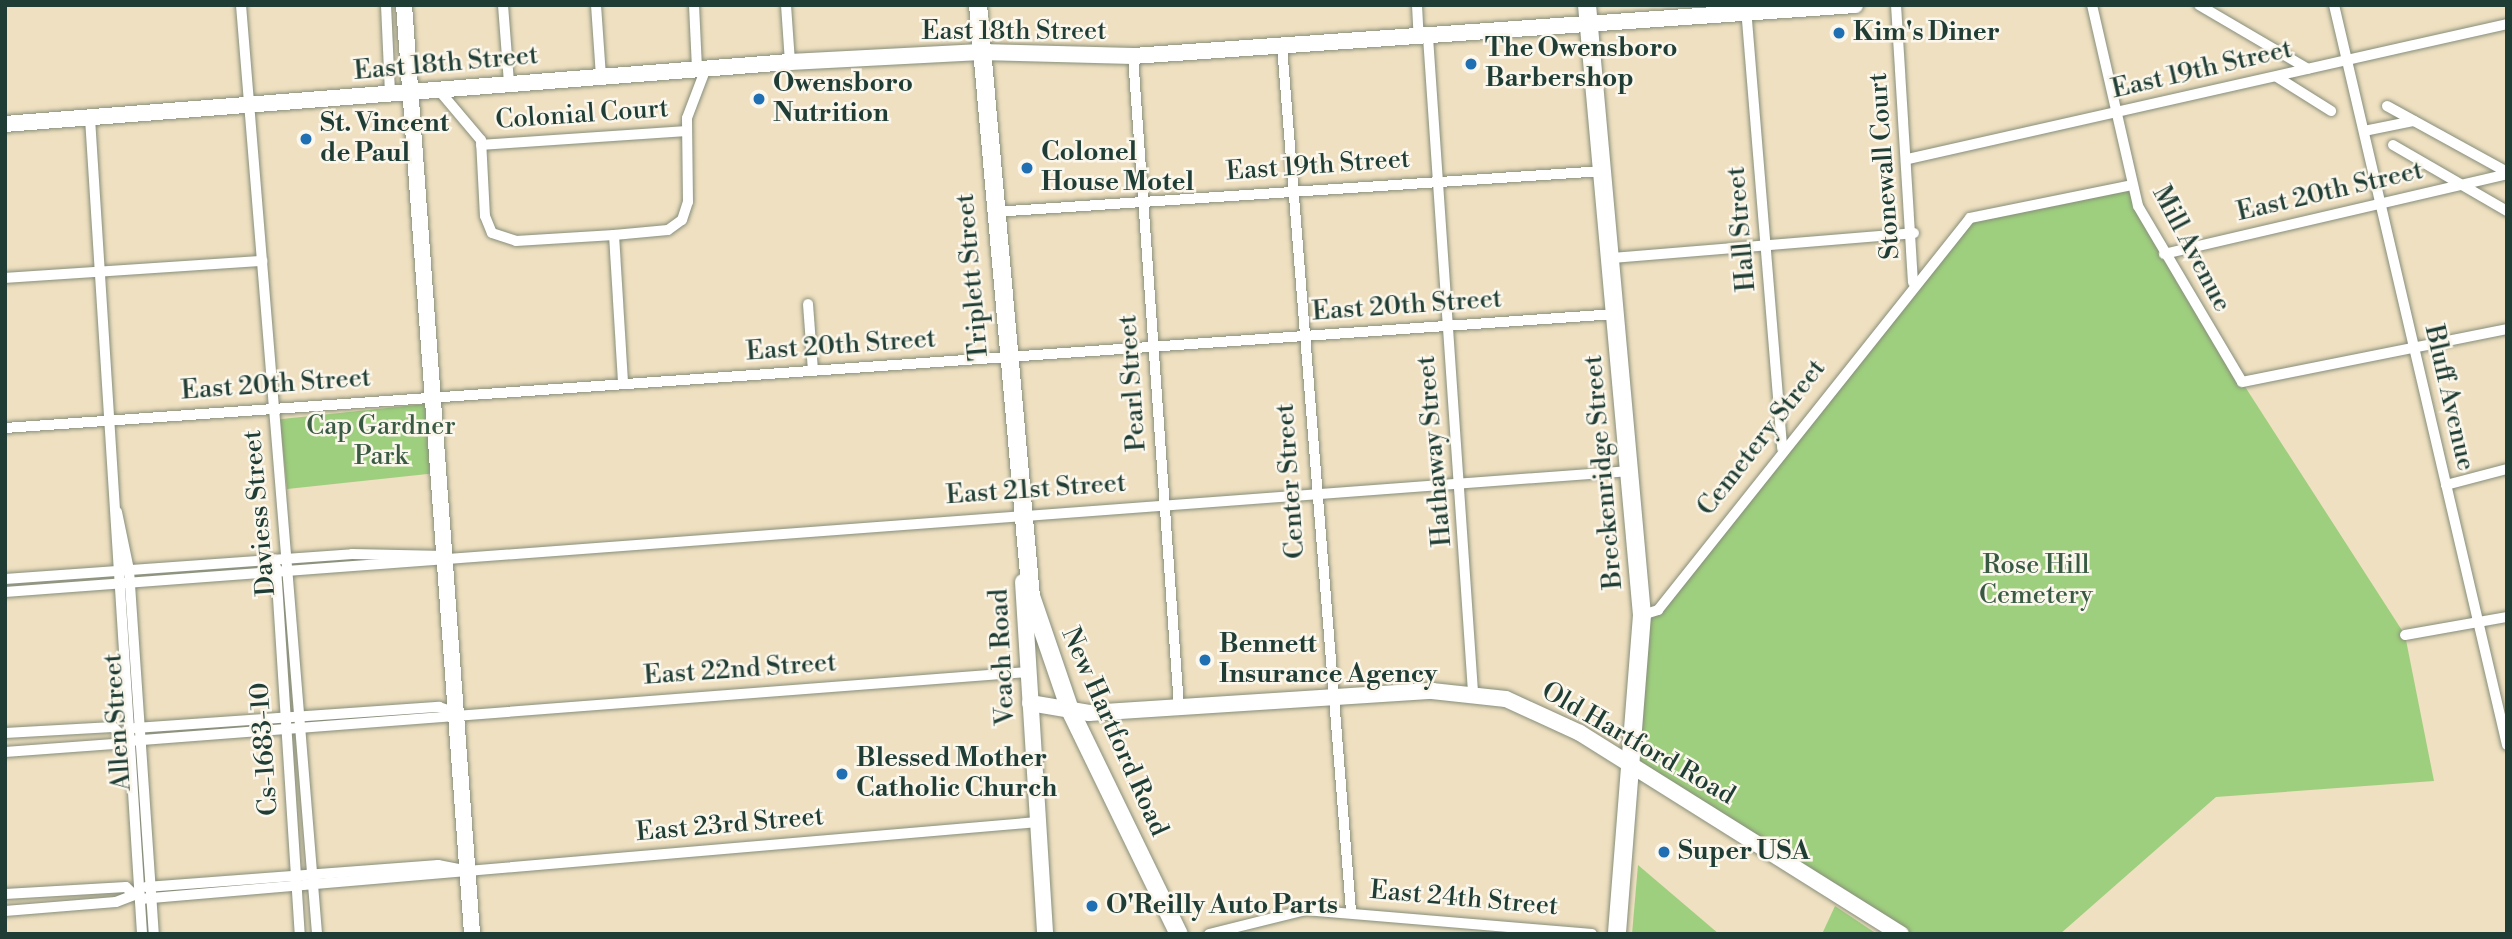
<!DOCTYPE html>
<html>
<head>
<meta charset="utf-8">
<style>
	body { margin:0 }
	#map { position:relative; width:2512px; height:939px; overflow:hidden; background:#efe0c1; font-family:"Libre Bodoni",serif }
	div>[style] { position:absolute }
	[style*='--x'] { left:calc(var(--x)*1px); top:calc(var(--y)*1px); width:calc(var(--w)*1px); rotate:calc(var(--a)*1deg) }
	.green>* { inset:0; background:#9ecf7e; transform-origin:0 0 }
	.roads { filter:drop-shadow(0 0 2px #878e7a) drop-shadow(0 0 2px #878e7a) }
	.street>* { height:10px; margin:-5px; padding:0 5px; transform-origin:5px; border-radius:5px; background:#fff }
	.secondary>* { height:16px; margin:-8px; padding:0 8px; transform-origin:8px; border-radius:8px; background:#fff }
	.primary>* { height:18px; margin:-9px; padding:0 9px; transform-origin:9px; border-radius:9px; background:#fff }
	.dots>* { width:19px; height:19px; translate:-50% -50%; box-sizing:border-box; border:4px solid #fbf7ec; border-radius:50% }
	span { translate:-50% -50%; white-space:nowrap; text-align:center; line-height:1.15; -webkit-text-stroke:5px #fbf7ec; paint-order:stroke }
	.street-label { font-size:26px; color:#1f3d34 }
	.poi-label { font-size:26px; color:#1f3d34; font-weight:700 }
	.left { translate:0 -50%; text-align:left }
	.park-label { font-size:26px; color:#385a43 }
	.frame { position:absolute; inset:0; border:7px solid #1f3d34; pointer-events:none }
</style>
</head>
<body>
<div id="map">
	<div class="green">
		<div style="clip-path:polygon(2132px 185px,2242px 382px,2405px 635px,2434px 781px,2216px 797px,2060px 934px,1901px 934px,1633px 765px,1642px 615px,1658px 610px,1970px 218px)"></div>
		<div style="left:425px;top:404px;width:70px;height:146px;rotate:84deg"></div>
		<div style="clip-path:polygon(1638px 865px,1719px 934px,1632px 934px)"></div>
		<div style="clip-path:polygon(1835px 906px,1877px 934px,1822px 934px)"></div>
	</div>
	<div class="roads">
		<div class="street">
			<div style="--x:241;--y:5;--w:932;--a:85.32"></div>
			<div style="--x:386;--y:5;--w:87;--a:87.4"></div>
			<div style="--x:503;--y:5;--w:78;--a:85.6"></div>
			<div style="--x:596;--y:5;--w:71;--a:86"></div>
			<div style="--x:694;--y:5;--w:64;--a:87.3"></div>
			<div style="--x:786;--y:5;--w:57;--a:86"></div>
			<div style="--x:1417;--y:5;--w:33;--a:87"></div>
			<div style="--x:1896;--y:5;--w:278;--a:86.5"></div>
			<div style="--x:2092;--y:5;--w:206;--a:77.1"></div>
			<div style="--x:2138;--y:206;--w:204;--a:59.4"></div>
			<div style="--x:2242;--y:382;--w:270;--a:-11.3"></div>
			<div style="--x:2199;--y:5;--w:126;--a:30.4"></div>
			<div style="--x:2334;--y:5;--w:760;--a:76.84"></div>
			<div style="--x:1746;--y:8;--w:442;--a:85.3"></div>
			<div style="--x:1428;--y:37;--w:657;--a:86.07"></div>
			<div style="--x:1282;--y:46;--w:869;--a:85.44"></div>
			<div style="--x:1133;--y:56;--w:654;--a:85.96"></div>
			<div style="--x:2277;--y:77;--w:64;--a:32.2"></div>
			<div style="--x:437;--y:88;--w:68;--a:49.8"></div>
			<div style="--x:481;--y:140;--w:76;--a:87"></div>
			<div style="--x:485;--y:216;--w:18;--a:68"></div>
			<div style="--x:492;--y:233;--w:25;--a:18"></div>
			<div style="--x:516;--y:241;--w:98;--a:-3.5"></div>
			<div style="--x:614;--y:235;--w:54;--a:-5.3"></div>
			<div style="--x:668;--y:230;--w:17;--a:-36"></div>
			<div style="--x:682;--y:220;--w:19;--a:-72"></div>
			<div style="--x:688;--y:202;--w:84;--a:-90.7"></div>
			<div style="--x:687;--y:118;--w:53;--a:-69.2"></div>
			<div style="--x:2387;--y:106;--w:137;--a:28.8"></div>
			<div style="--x:90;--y:118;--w:818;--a:86.35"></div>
			<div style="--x:2364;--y:131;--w:51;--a:-11.3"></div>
			<div style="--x:481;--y:145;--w:205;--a:-3.9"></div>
			<div style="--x:2393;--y:145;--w:132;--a:30.1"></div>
			<div style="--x:1908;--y:159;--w:614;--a:-12.7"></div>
			<div style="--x:994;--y:212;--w:610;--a:-3.85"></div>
			<div style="--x:614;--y:235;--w:149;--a:86.5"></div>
			<div style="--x:2164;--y:254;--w:352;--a:-13.1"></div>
			<div style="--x:1611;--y:258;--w:304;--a:-4.7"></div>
			<div style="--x:5;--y:278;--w:258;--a:-3.8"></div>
			<div style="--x:808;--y:304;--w:66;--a:85.7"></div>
			<div style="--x:5;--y:428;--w:1615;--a:-4.05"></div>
			<div style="--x:2446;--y:485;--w:63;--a:-14.7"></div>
			<div style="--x:117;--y:512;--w:59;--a:78.3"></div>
			<div style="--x:129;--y:570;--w:365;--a:86.1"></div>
			<div style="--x:276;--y:567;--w:368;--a:86.3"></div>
			<div style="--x:5;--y:579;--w:348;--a:-4.1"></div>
			<div style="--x:352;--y:554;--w:93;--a:1.2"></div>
			<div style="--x:5;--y:592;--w:1630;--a:-4.26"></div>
			<div style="--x:1642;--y:615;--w:17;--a:-17"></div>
			<div style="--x:1658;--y:610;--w:501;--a:-51.48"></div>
			<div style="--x:1970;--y:218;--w:165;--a:-11.5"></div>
			<div style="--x:2405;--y:635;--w:104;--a:-10"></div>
			<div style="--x:135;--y:728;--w:305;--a:-4"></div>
			<div style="--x:439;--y:707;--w:18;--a:19"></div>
			<div style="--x:5;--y:733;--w:108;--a:-3.2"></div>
			<div style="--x:113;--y:727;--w:11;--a:45"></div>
			<div style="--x:129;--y:741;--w:902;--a:-4.39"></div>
			<div style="--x:5;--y:752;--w:109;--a:-4.2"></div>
			<div style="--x:114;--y:744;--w:17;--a:-33"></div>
			<div style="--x:146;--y:887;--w:293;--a:-4.3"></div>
			<div style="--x:438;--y:865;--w:31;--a:11"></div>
			<div style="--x:5;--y:894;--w:121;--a:-3.3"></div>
			<div style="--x:126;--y:887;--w:8;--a:45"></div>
			<div style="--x:140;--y:899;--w:901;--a:-4.9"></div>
			<div style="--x:5;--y:911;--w:111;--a:-4.6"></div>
			<div style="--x:116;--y:902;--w:25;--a:-21"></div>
			<div style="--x:1209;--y:934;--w:99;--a:-14"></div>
			<div style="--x:1305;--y:910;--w:288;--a:4.8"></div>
		</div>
		<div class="secondary">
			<div style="--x:404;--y:5;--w:931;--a:85.81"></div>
			<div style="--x:5;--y:124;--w:787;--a:-4.52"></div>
			<div style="--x:790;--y:62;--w:191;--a:-3"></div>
			<div style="--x:981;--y:52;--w:152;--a:1.5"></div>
			<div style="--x:1133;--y:56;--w:724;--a:-4.04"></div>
			<div style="--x:1023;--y:582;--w:353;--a:86.4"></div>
			<div style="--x:1030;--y:703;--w:60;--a:9.6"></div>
			<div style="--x:1089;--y:713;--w:344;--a:-3.7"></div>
			<div style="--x:1432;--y:691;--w:74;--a:6.2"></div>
			<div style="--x:1506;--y:699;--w:81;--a:24.7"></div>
			<div style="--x:1580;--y:733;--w:379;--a:32.1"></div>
		</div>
		<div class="primary">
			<div style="--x:978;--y:5;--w:593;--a:84.88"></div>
			<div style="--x:1031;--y:596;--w:120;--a:71.1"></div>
			<div style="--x:1070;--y:710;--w:249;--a:64.1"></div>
			<div style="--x:1587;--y:5;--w:612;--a:84.85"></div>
			<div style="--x:1642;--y:615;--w:320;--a:94.5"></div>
		</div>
	</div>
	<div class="dots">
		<div style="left:1839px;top:33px;background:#1f6fb2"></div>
		<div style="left:1471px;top:64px;background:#1f6fb2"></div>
		<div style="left:759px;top:99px;background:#1f6fb2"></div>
		<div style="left:306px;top:139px;background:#1f6fb2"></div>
		<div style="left:1027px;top:168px;background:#1f6fb2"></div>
		<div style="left:1205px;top:660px;background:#1f6fb2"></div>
		<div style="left:842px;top:774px;background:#1f6fb2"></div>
		<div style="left:1664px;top:852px;background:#1f6fb2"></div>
		<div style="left:1092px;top:906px;background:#1f6fb2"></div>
	</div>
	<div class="street-label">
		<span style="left:1014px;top:32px">East 18th Street</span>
		<span style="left:446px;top:64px;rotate:-5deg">East 18th Street</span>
		<span style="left:2202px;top:70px;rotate:-13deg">East 19th Street</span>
		<span style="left:582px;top:115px;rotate:-4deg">Colonial Court</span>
		<span style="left:1318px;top:166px;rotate:-4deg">East 19th Street</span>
		<span style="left:1885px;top:166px;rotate:-94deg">Stonewall Court</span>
		<span style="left:2330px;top:192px;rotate:-13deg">East 20th Street</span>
		<span style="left:1742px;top:229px;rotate:-95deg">Hall Street</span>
		<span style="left:2191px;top:249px;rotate:62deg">Mill Avenue</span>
		<span style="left:973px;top:277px;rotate:-95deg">Triplett Street</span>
		<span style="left:1407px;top:306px;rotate:-4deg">East 20th Street</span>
		<span style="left:841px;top:346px;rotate:-4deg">East 20th Street</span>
		<span style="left:1133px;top:383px;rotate:-94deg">Pearl Street</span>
		<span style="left:276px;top:385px;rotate:-4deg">East 20th Street</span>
		<span style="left:2449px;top:398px;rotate:77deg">Bluff Avenue</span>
		<span style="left:1762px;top:438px;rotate:-52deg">Cemetery Street</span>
		<span style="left:1435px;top:451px;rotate:-95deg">Hathaway Street</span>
		<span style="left:1604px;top:472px;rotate:-95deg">Breckenridge Street</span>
		<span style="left:1291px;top:481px;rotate:-94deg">Center Street</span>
		<span style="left:1036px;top:490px;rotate:-4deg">East 21st Street</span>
		<span style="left:260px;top:513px;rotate:-95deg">Daviess Street</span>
		<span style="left:1003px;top:657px;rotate:-93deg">Veach Road</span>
		<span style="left:740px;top:670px;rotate:-4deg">East 22nd Street</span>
		<span style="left:118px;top:722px;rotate:-94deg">Allen Street</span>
		<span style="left:1114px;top:732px;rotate:66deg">New Hartford Road</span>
		<span style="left:1638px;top:744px;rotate:30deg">Old Hartford Road</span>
		<span style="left:265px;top:749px;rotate:-94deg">Cs-1683-10</span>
		<span style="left:730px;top:825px;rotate:-5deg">East 23rd Street</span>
		<span style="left:1464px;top:899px;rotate:5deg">East 24th Street</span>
	</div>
	<div class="poi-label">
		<span class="left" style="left:1853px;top:33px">Kim's Diner</span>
		<span class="left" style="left:1485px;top:64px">The Owensboro<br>Barbershop</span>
		<span class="left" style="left:773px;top:99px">Owensboro<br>Nutrition</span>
		<span class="left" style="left:320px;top:139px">St. Vincent<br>de Paul</span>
		<span class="left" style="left:1041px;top:168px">Colonel<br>House Motel</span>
		<span class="left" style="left:1219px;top:660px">Bennett<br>Insurance Agency</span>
		<span class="left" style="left:856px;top:774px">Blessed Mother<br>Catholic Church</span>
		<span class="left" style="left:1678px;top:852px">Super USA</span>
		<span class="left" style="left:1106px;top:906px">O'Reilly Auto Parts</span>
	</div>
	<div class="park-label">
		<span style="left:381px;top:442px">Cap Gardner<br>Park</span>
		<span style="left:2036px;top:581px">Rose Hill<br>Cemetery</span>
	</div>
	<div class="frame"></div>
</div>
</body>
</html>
